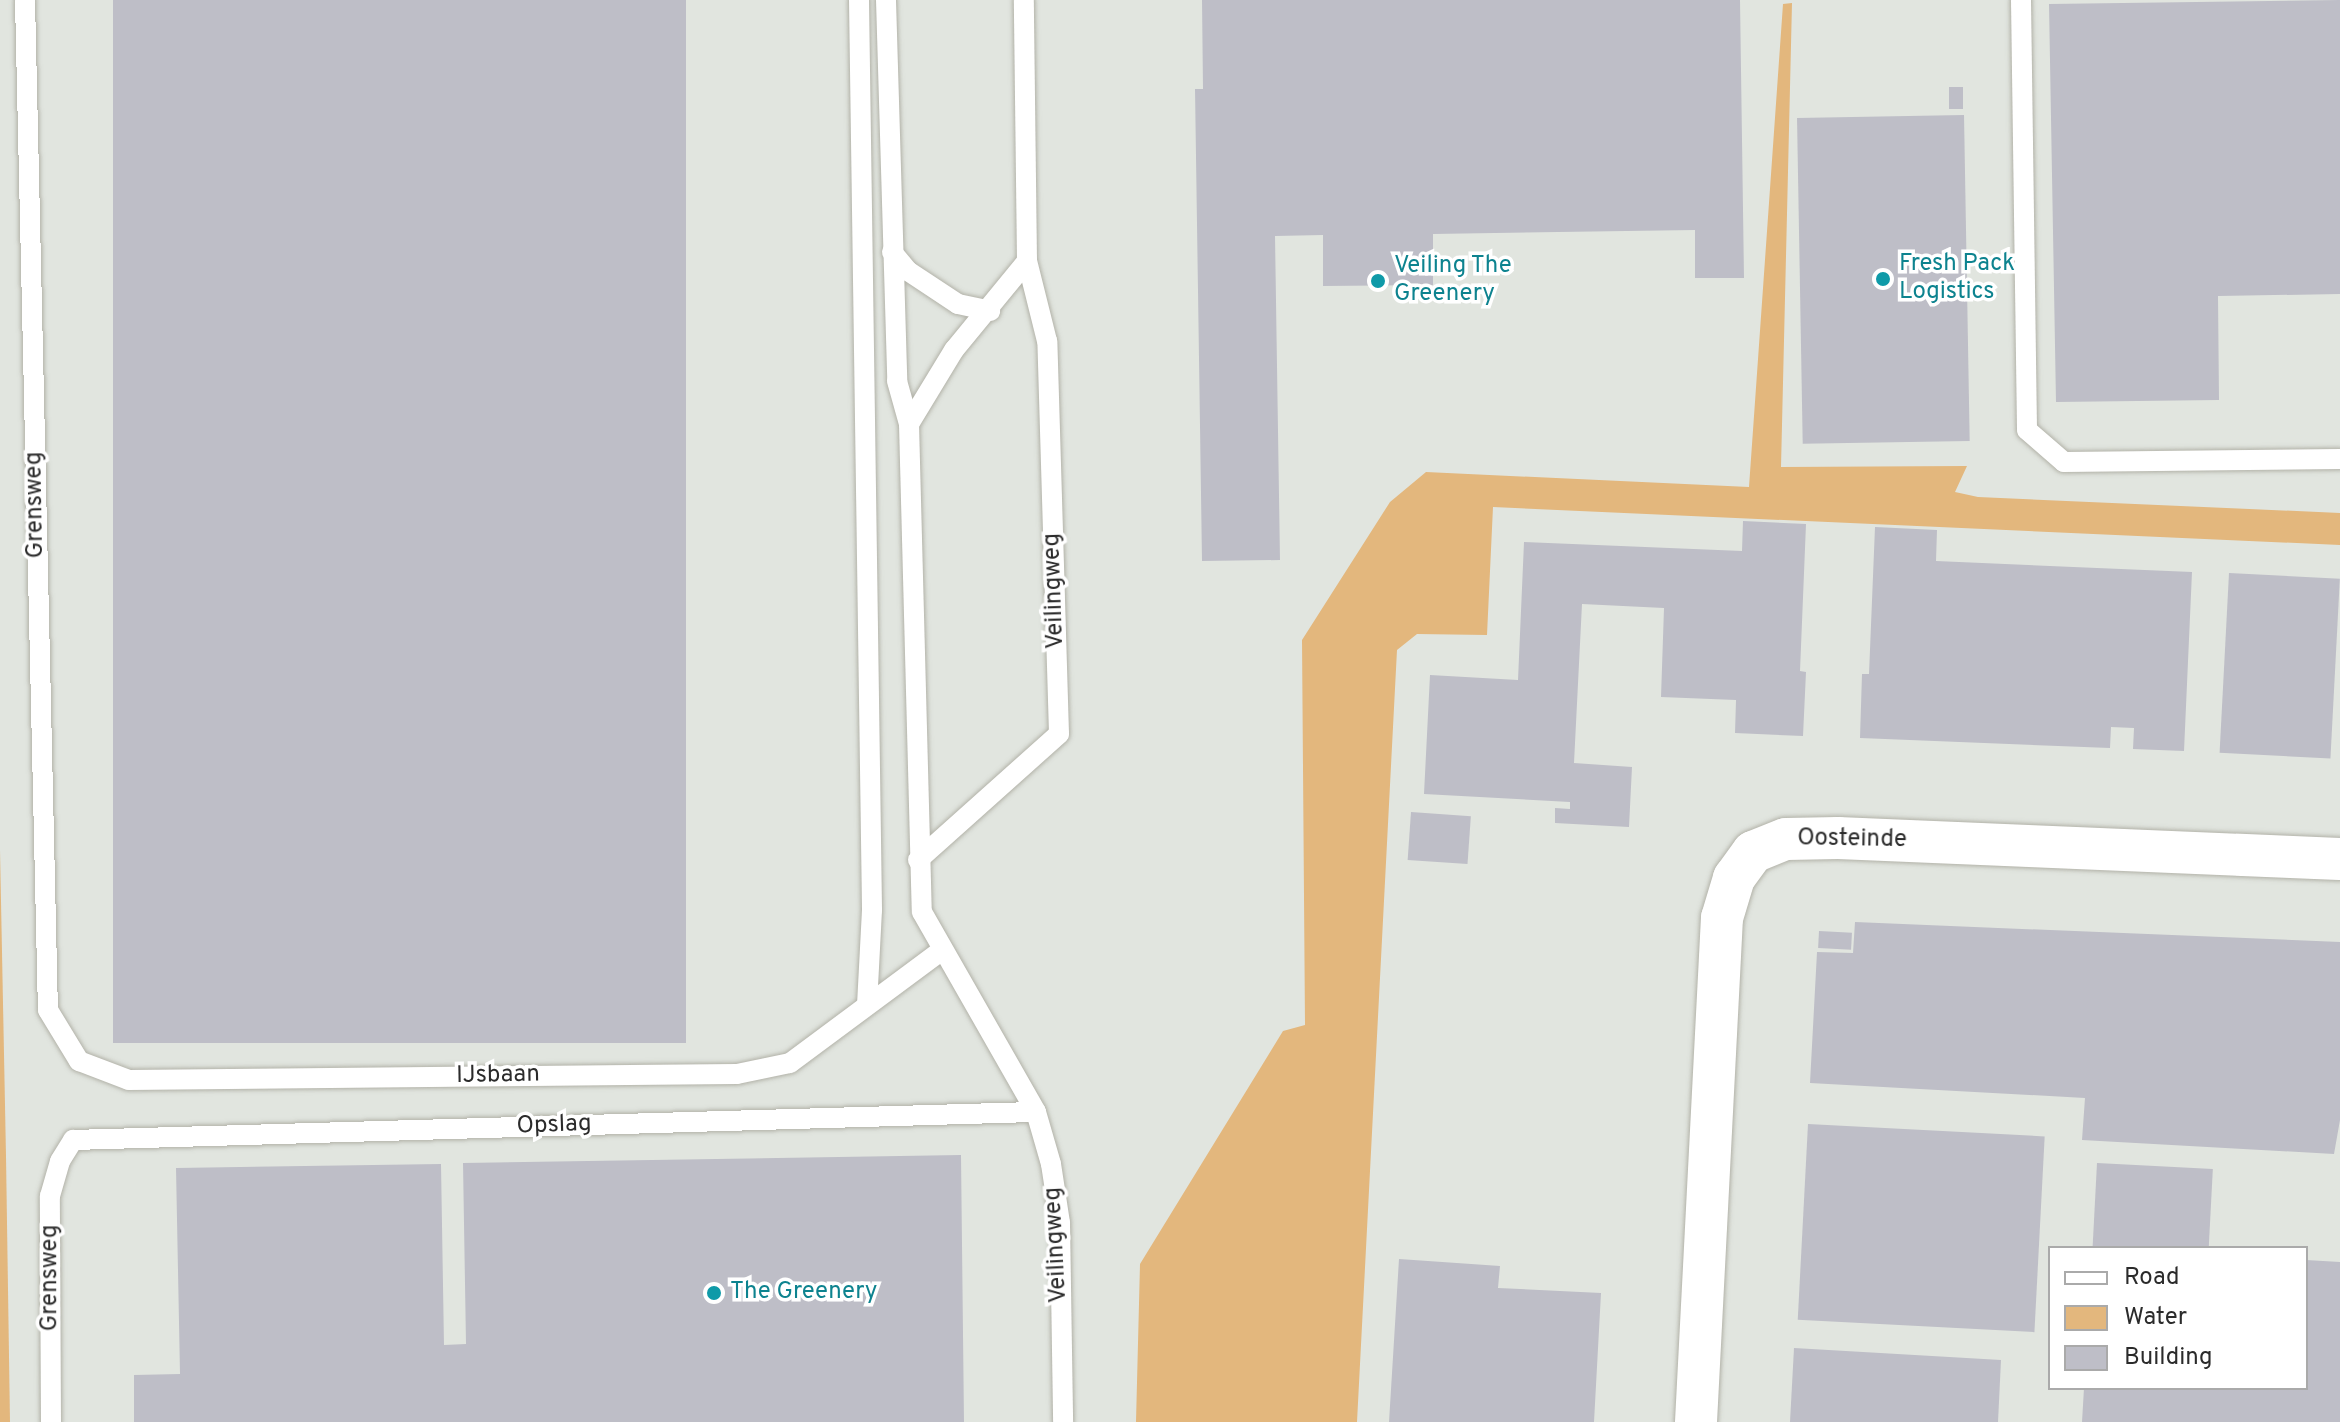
<!DOCTYPE html>
<html>
<head>
<meta charset="utf-8">
<style>
	body { margin:0 }
	#map { position:relative; width:2340px; height:1422px; overflow:hidden; background:#dfe1ec; font-family:Overpass,sans-serif }
	div>[style] { position:absolute }
	[style*='--x'] { left:calc(var(--x)*1px); top:calc(var(--y)*1px); width:calc(var(--w)*1px); rotate:calc(var(--a)*1deg) }
	.industrial>* { inset:0; background:#e1e5df }
	.water>* { inset:0; background:#e3b77d }
	.building>* { inset:0; background:#bebec7; transform-origin:0 0 }
	.roads { filter:drop-shadow(0 0 2px #b2b2a8) drop-shadow(0 0 2px #b2b2a8) }
	.service>* { height:20px; margin:-10px; padding:0 10px; transform-origin:10px; border-radius:10px; background:#fff }
	.minor>* { height:42px; margin:-21px; padding:0 21px; transform-origin:21px; border-radius:21px; background:#fff }
	.dots>* { width:22px; height:22px; translate:-50% -50%; box-sizing:border-box; border:4px solid #fff; border-radius:50% }
	span { translate:-50% -50%; white-space:nowrap; text-align:center; line-height:1.15; -webkit-text-stroke:7px #fff; paint-order:stroke }
	.culture-label { font-size:24px; color:#0d838f }
	.left { translate:0 -50%; text-align:left }
	.street-label { font-size:24px; color:#2b2b2b }
	.legend { position:absolute; left:2048px; top:1246px; width:260px; height:144px; box-sizing:border-box; background:#fff; border:2px solid #aaa; margin:0; padding:10px 14px; list-style:none; font-size:24px; color:#2b2b2b }
	.legend li { display:flex; align-items:center; gap:16px; height:40px }
	.legend b { width:40px; border:2px solid #aaa }
</style>
</head>
<body>
<div id="map">
	<div class="industrial">
		<div style="clip-path:polygon(evenodd,0 0,2340px 0,2340px 1422px,0 1422px,0 0,2050px 1248px,2306px 1248px,2306px 1388px,2050px 1388px,2050px 1248px)"></div>
	</div>
	<div class="water">
		<div style="clip-path:polygon(1792px 3px,1781px 467px,1967px 466px,1955px 492px,1978px 497px,2340px 513px,2340px 545px,1493px 507px,1487px 635px,1417px 634px,1397px 650px,1357px 1422px,1136px 1422px,1140px 1264px,1283px 1031px,1305px 1025px,1302px 640px,1390px 502px,1426px 472px,1749px 487px,1783px 4px)"></div>
		<div style="clip-path:polygon(0 850px,6px 1156px,10px 1422px,0 1422px)"></div>
	</div>
	<div class="building">
		<div style="left:113px;top:0;width:573px;height:1043px"></div>
		<div style="clip-path:polygon(1202px 0,1740px 0,1744px 278px,1695px 278px,1695px 230px,1433px 234px,1433px 285px,1323px 286px,1323px 235px,1275px 236px,1280px 560px,1202px 561px,1195px 89px,1203px 89px)"></div>
		<div style="clip-path:polygon(2340px 0,2340px 294px,2218px 296px,2219px 400px,2056px 402px,2049px 4px)"></div>
		<div style="left:1949px;top:87px;width:14px;height:22px"></div>
		<div style="left:1964px;top:115px;width:326px;height:167px;rotate:89deg"></div>
		<div style="clip-path:polygon(1743px 521px,1806px 524px,1800px 671px,1806px 672px,1803px 736px,1735px 733px,1736px 700px,1661px 697px,1664px 608px,1582px 604px,1574px 763px,1632px 767px,1629px 827px,1555px 823px,1555px 808px,1570px 809px,1570px 802px,1424px 794px,1430px 675px,1518px 680px,1524px 542px,1742px 551px)"></div>
		<div style="clip-path:polygon(1875px 527px,1937px 530px,1936px 561px,2192px 572px,2184px 751px,2133px 749px,2134px 728px,2111px 727px,2110px 748px,1860px 738px,1862px 674px,1869px 674px)"></div>
		<div style="left:2229px;top:573px;width:111px;height:180px;rotate:3deg"></div>
		<div style="left:1411px;top:812px;width:60px;height:48px;rotate:4deg"></div>
		<div style="clip-path:polygon(1855px 922px,2340px 942px,2340px 1120px,2334px 1154px,2082px 1140px,2085px 1098px,1810px 1083px,1817px 952px,1853px 953px)"></div>
		<div style="left:1819px;top:931px;width:33px;height:17px;rotate:3deg"></div>
		<div style="left:1808px;top:1124px;width:237px;height:196px;rotate:3deg"></div>
		<div style="clip-path:polygon(961px 1155px,964px 1422px,134px 1422px,134px 1375px,180px 1374px,176px 1168px,441px 1164px,444px 1345px,466px 1344px,463px 1163px)"></div>
		<div style="left:2097px;top:1163px;width:116px;height:85px;rotate:3deg"></div>
		<div style="clip-path:polygon(1399px 1259px,1500px 1266px,1498px 1288px,1601px 1293px,1594px 1422px,1389px 1422px)"></div>
		<div style="clip-path:polygon(2306px 1260px,2340px 1262px,2340px 1422px,2082px 1422px,2084px 1388px,2306px 1388px)"></div>
		<div style="clip-path:polygon(1794px 1348px,2001px 1360px,1998px 1422px,1790px 1422px)"></div>
	</div>
	<div class="roads">
		<div class="service">
			<div style="--x:25;--y:0;--w:1010;--a:88.7"></div>
			<div style="--x:48;--y:1010;--w:60;--a:58.7"></div>
			<div style="--x:79;--y:1061;--w:53;--a:20.8"></div>
			<div style="--x:129;--y:1080;--w:608;--a:-0.57"></div>
			<div style="--x:737;--y:1074;--w:54;--a:-11.7"></div>
			<div style="--x:790;--y:1063;--w:189;--a:-36.6"></div>
			<div style="--x:859;--y:0;--w:910;--a:89.18"></div>
			<div style="--x:872;--y:910;--w:95;--a:93"></div>
			<div style="--x:886;--y:0;--w:381;--a:88.3"></div>
			<div style="--x:897;--y:381;--w:45;--a:74.4"></div>
			<div style="--x:909;--y:424;--w:488;--a:88.5"></div>
			<div style="--x:922;--y:912;--w:230;--a:60.3"></div>
			<div style="--x:1036;--y:1112;--w:54;--a:73.9"></div>
			<div style="--x:1051;--y:1164;--w:60;--a:81.3"></div>
			<div style="--x:1060;--y:1223;--w:199;--a:89.1"></div>
			<div style="--x:2021;--y:0;--w:430;--a:89.2"></div>
			<div style="--x:2027;--y:430;--w:49;--a:40.9"></div>
			<div style="--x:2064;--y:462;--w:276;--a:-0.6"></div>
			<div style="--x:892;--y:252;--w:25;--a:50"></div>
			<div style="--x:908;--y:271;--w:60;--a:33.4"></div>
			<div style="--x:958;--y:304;--w:33;--a:12"></div>
			<div style="--x:909;--y:424;--w:87;--a:-58.7"></div>
			<div style="--x:954;--y:350;--w:115;--a:-50.6"></div>
			<div style="--x:1027;--y:261;--w:261;--a:-90.7"></div>
			<div style="--x:918;--y:860;--w:189;--a:-41.8"></div>
			<div style="--x:1059;--y:734;--w:393;--a:-91.7"></div>
			<div style="--x:1047;--y:341;--w:82;--a:-104"></div>
			<div style="--x:51;--y:1422;--w:226;--a:-90.3"></div>
			<div style="--x:50;--y:1196;--w:36;--a:-74"></div>
			<div style="--x:60;--y:1161;--w:25;--a:-58"></div>
			<div style="--x:73;--y:1140;--w:963;--a:-1.67"></div>
		</div>
		<div class="minor">
			<div style="--x:1696;--y:1422;--w:505;--a:-87.05"></div>
			<div style="--x:1722;--y:918;--w:42;--a:-73.3"></div>
			<div style="--x:1734;--y:878;--w:32;--a:-54"></div>
			<div style="--x:1753;--y:852;--w:35;--a:-22"></div>
			<div style="--x:1786;--y:839;--w:52;--a:-1.1"></div>
			<div style="--x:1838;--y:838;--w:502;--a:2.4"></div>
		</div>
	</div>
	<div class="dots">
		<div style="left:1883px;top:279px;background:#0f9aa8"></div>
		<div style="left:1378px;top:281px;background:#0f9aa8"></div>
		<div style="left:714px;top:1293px;background:#0f9aa8"></div>
	</div>
	<div class="culture-label">
		<span class="left" style="left:1899px;top:279px">Fresh Pack<br>Logistics</span>
		<span class="left" style="left:1394px;top:281px">Veiling The<br>Greenery</span>
		<span class="left" style="left:730px;top:1293px">The Greenery</span>
	</div>
	<div class="street-label">
		<span style="left:36px;top:505px;rotate:-91deg">Grensweg</span>
		<span style="left:1055px;top:591px;rotate:-92deg">Veilingweg</span>
		<span style="left:1852px;top:840px;rotate:1deg">Oosteinde</span>
		<span style="left:498px;top:1076px;rotate:-1deg">IJsbaan</span>
		<span style="left:554px;top:1126px;rotate:-2deg">Opslag</span>
		<span style="left:1057px;top:1245px;rotate:-93deg">Veilingweg</span>
		<span style="left:51px;top:1278px;rotate:-90deg">Grensweg</span>
	</div>
	<ul class="legend">
	<li><b style="height:10px;background:#fff"></b>Road</li>
	<li><b style="height:22px;background:#e3b77d"></b>Water</li>
	<li><b style="height:22px;background:#bebec7"></b>Building</li>
	</ul>
</div>
</body>
</html>
